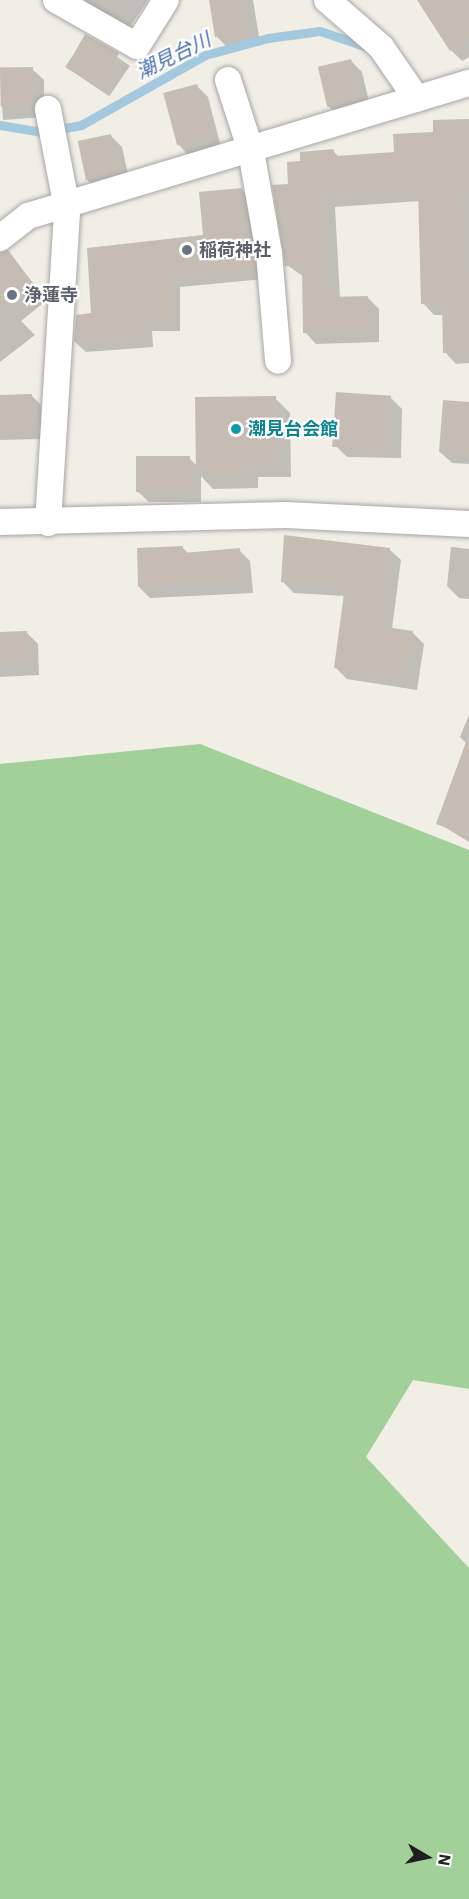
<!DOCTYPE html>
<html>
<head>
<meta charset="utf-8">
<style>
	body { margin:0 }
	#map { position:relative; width:469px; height:1899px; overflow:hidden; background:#f0eee5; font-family:"IBM Plex Sans","Noto Sans JP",sans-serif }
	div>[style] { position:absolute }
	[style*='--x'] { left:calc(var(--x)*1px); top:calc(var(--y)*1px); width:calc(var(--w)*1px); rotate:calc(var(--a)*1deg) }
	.forest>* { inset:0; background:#a1d098 }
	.shadow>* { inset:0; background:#0003; transform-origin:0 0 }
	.stream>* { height:9px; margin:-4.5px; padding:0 4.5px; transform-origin:4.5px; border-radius:4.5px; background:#a4c9de }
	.building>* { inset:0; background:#c5bdb4; transform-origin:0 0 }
	.roads { filter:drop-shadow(0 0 2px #a6a6a6) drop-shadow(0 0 2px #a6a6a6) }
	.street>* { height:26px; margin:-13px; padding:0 13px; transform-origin:13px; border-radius:13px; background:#fff }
	.dots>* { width:16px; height:16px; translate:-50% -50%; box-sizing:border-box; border:3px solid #fff; border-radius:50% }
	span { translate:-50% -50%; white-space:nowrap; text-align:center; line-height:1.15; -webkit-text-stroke:4.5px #fff; paint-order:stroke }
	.worship-label { font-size:18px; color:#5b616d; font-weight:700 }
	.left { translate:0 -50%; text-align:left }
	.culture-label { font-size:18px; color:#0d838f; font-weight:700 }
	.water-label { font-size:20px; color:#496eb1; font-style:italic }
	.north { position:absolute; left:397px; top:1827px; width:60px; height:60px; -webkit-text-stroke:4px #fff; paint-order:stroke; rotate:99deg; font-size:16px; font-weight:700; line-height:24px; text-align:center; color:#1f1f1f }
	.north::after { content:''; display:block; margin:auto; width:21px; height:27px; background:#1f1f1f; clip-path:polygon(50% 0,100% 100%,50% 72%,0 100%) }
</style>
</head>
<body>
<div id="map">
	<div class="forest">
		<div style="clip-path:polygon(200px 744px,469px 850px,469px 1389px,413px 1380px,366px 1457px,469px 1568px,469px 1899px,0 1899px,0 764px)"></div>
	</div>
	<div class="shadow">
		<div style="clip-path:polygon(74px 0,148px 0,129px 28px)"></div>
		<div style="clip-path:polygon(211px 0,253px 0,260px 43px,228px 48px,217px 37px)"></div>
		<div style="clip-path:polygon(418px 0,469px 0,469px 57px,462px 61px,451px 50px)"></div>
		<div style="left:86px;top:36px;width:53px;height:37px;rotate:34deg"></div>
		<div style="clip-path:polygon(351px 61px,362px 72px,371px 110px,340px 117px,328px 106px)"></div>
		<div style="clip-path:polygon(32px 69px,44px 80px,44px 117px,3px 120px,0 71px)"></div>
		<div style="clip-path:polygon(196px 85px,208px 97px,221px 147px,189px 156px,178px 144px)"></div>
		<div style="clip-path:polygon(469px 121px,469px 363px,456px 364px,445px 352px,444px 315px,434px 315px,423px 303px,420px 201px,335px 207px,340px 298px,368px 298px,379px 309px,379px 342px,316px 344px,305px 332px,304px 277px,287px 265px,290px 185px,302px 162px,333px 151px,339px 157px,395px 153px)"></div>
		<div style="clip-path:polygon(111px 136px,122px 147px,130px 184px,99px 192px,88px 181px,80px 142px)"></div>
		<div style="clip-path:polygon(242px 190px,252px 200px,265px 279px,180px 287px,180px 331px,152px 331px,153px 347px,86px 352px,75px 342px,92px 315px,205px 237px)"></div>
		<div style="clip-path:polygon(9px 254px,47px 300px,21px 321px,35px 335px,0 362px,0 261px)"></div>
		<div style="clip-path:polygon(0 396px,32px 396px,41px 405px,41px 439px,0 440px)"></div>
		<div style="clip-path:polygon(275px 398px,290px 413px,291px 477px,258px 477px,258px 488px,213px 489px,201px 476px,201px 502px,149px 502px,137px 491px,189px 458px,197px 466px)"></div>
		<div style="clip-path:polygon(391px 398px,402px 409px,401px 458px,347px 457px,336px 446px)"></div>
		<div style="clip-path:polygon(469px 404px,469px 464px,452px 463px,440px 452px)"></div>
		<div style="clip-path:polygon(451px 547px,469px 549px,469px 599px,459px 598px,447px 586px)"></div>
		<div style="clip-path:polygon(183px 548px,189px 554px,239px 550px,250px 561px,253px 593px,150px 598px,139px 587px)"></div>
		<div style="clip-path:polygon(389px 549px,401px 560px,392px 629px,412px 632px,424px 644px,417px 690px,347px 679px,336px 668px,345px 596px,294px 593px,283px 582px)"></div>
		<div style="clip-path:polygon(27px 633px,38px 644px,39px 675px,0 677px,0 634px)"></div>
		<div style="clip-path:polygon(469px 715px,469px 842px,438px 823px,467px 744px,460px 737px)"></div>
	</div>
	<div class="stream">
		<div style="--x:0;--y:125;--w:43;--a:9.5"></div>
		<div style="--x:42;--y:132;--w:40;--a:-10"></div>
		<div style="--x:81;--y:125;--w:142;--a:-29.4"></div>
		<div style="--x:205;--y:55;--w:65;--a:-15.1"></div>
		<div style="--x:268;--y:38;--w:52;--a:-7.7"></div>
		<div style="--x:320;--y:31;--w:50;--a:18.8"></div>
	</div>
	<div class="building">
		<div style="clip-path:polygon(209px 0,245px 0,250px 32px,215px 37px)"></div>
		<div style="clip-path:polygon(417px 0,469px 0,469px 39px,450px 51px)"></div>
		<div style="left:85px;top:34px;width:39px;height:39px;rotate:29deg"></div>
		<div style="left:351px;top:59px;width:41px;height:34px;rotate:77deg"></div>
		<div style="left:33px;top:67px;width:39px;height:33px;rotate:89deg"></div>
		<div style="left:197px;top:84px;width:54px;height:35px;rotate:75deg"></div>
		<div style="clip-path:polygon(469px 119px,469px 192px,460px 193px,464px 275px,469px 275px,469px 352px,443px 353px,442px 304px,421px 304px,418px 189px,325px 196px,330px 297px,368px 296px,369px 331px,303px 333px,302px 267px,285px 266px,272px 185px,288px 184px,287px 162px,300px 161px,300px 152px,333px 149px,336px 156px,394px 152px,393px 134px,433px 132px,433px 120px)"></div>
		<div style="left:111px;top:134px;width:40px;height:34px;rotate:78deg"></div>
		<div style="clip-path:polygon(242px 188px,255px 269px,170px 277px,170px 321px,142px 321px,143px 337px,74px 342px,76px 315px,91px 313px,87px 248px,203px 235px,199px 192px)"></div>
		<div style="clip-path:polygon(8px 250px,35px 286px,0 314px,0 253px)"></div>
		<div style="left:336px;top:392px;width:55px;height:55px;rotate:4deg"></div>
		<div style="left:32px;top:394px;width:36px;height:32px;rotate:88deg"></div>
		<div style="clip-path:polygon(276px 396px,276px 462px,243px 462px,243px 474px,196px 474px,195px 397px)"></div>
		<div style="clip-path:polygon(443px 400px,469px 402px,469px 455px,439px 452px)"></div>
		<div style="left:136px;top:456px;width:54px;height:36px"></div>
		<div style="clip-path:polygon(284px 535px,390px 548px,380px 626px,413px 631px,406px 680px,334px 668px,345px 586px,281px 582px)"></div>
		<div style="clip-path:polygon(183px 546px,183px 553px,240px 548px,242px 582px,138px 587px,137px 548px)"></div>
		<div style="left:27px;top:631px;width:34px;height:27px;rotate:88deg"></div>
		<div style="clip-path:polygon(466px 742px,469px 742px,469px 836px,436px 824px)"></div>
	</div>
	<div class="roads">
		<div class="street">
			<div style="--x:56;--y:0;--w:93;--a:29.6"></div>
			<div style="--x:137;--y:46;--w:54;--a:-57.8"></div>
			<div style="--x:327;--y:0;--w:72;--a:41"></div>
			<div style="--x:381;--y:47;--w:63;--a:55.3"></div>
			<div style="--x:228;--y:80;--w:75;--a:72.1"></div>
			<div style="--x:251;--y:151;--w:104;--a:80"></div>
			<div style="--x:269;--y:253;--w:108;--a:85.2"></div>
			<div style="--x:0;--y:238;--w:36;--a:-38"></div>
			<div style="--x:28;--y:216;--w:461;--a:-16.8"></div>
			<div style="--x:0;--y:522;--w:286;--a:-1.4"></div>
			<div style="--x:286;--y:515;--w:183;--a:2.8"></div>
			<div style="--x:48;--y:523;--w:316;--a:-86.5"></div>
			<div style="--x:67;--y:208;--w:101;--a:-100.9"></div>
		</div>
	</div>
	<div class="dots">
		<div style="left:187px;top:250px;background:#6b7280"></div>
		<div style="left:12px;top:295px;background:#6b7280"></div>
		<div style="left:236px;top:429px;background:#0f9aa8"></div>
	</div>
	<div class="worship-label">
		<span class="left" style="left:199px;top:250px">稲荷神社</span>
		<span class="left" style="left:24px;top:295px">浄蓮寺</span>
	</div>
	<div class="culture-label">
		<span class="left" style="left:248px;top:429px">潮見台会館</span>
	</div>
	<div class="water-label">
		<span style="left:173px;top:55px;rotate:-26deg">潮見台川</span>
	</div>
	<div class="north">N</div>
</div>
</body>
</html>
